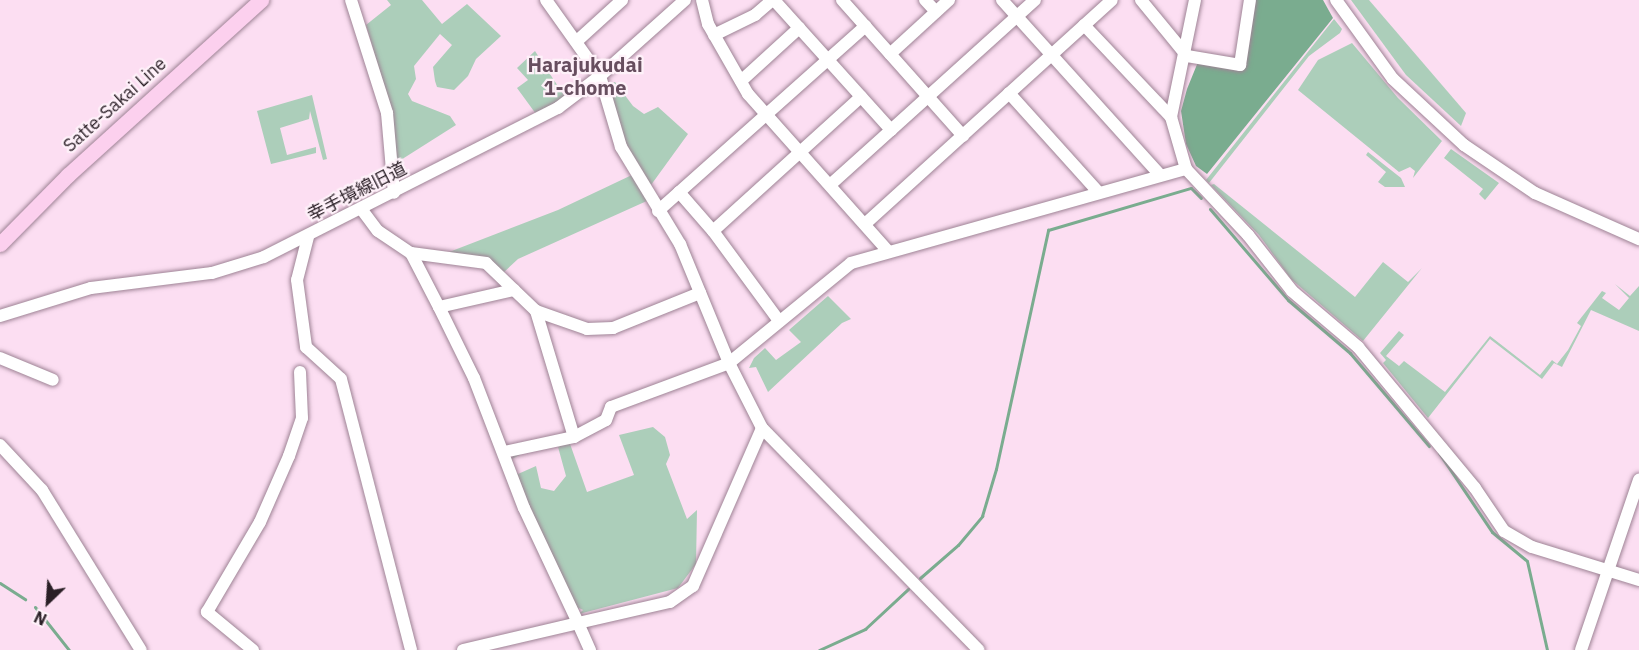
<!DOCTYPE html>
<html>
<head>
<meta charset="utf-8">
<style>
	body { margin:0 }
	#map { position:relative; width:1639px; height:650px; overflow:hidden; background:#fcdef2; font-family:"IBM Plex Sans","Noto Sans JP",sans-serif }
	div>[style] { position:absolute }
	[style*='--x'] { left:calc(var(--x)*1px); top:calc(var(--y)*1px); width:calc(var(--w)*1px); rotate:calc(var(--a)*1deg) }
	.green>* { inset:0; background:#acceba }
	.water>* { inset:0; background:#7aac8f }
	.stream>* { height:3px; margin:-1.5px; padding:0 1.5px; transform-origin:1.5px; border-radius:1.5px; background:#7aac8f }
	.roads { filter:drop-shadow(0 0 2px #9e8395) drop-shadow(0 0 2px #9e8395) }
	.minor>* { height:12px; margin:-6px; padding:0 6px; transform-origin:6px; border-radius:6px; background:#fff }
	.major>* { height:15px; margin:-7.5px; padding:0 7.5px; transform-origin:7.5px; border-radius:7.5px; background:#fcd0ee }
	span { translate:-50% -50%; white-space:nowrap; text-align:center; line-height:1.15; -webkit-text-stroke:4.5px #fef1f9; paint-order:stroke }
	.street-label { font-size:18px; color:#2a1f26 }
	.neighbourhood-label { font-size:20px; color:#674e5f; font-weight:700 }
	.north { position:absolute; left:18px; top:572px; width:60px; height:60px; -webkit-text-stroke:4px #fef1f9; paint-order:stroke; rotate:205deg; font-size:16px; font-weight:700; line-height:24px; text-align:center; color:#2a1f26 }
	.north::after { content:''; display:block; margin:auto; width:21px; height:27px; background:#2a1f26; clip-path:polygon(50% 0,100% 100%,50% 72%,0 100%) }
</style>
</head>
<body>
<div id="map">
	<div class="green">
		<div style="clip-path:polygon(387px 0,422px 0,442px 24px,467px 4px,501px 36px,476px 59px,468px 76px,454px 90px,437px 87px,435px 81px,433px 67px,452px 45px,440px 34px,414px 66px,416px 79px,408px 94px,412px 101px,450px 116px,456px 125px,396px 163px,389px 103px,366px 25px,391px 5px)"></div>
		<div style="clip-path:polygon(1351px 0,1369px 0,1466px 113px,1461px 126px,1406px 75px)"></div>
		<div style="clip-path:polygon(1334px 19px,1342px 29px,1340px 33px,1309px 56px,1209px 183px,1206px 180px)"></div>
		<div style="clip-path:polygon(1352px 43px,1398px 98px,1442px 141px,1413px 178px,1415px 171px,1410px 167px,1399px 172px,1298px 90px,1318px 60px)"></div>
		<div style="clip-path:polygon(535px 51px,565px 97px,536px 114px,517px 88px,528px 80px,517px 68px)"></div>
		<div style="clip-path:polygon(615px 82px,633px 106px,644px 114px,658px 107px,688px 134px,651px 185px,624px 147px,607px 85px)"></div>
		<div style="clip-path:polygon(312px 95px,327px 159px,323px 160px,310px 111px,309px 119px,280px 128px,287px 155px,316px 147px,316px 153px,271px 164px,257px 111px)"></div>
		<div style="clip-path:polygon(1451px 149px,1499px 183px,1485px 200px,1479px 194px,1483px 189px,1444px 158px)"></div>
		<div style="clip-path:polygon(1368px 152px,1401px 178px,1405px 187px,1385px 187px,1378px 182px,1386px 172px,1366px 155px)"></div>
		<div style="clip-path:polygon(634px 174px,649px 200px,518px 259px,503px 273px,444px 254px,558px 210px)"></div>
		<div style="clip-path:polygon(1214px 184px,1355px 297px,1383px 262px,1408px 282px,1422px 268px,1363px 341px,1291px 279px,1259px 235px,1211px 185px)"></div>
		<div style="clip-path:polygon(1615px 284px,1630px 296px,1639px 286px,1639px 331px,1591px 310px,1562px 367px,1554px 363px,1542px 379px,1490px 339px,1428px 418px,1383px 363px,1386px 360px,1380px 353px,1399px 331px,1404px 335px,1386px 356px,1399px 366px,1404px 361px,1445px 392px,1490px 336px,1540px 375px,1552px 360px,1557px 364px,1568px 350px,1581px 326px,1577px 323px,1602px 291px,1606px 293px,1602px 298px,1619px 310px,1629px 298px)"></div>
		<div style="clip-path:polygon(828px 296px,851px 319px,842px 323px,768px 392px,756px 367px,749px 368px,754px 358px,765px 348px,776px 360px,801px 342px,789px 330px)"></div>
		<div style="clip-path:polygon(653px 427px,665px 437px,670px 455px,666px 464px,687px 519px,697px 510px,696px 564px,678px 588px,579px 614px,583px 610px,579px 608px,575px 614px,526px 507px,512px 470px,511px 458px,517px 452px,529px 450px,512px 459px,514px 469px,518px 474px,536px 466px,541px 488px,554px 491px,566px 476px,558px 447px,569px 441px,587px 492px,634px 475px,619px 435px)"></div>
	</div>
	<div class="water">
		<div style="clip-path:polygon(1255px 0,1323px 0,1333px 18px,1207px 174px,1196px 166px,1186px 144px,1181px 111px,1187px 89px,1198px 62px,1244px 70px)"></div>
	</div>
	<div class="stream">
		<div style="--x:1210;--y:209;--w:120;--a:49.4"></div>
		<div style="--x:1288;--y:300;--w:82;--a:40.5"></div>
		<div style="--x:1350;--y:353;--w:122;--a:49.7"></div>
		<div style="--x:1439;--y:453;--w:95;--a:56.1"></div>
		<div style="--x:1492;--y:532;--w:45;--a:39.6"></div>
		<div style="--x:1527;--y:561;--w:91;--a:77.3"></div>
		<div style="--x:920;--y:578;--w:50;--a:-41"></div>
		<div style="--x:958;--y:545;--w:38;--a:-50"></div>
		<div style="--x:982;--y:516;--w:49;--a:-73.4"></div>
		<div style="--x:996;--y:469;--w:245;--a:-77.7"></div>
		<div style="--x:1048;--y:230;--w:149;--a:-16.4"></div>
		<div style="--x:1191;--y:188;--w:14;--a:45"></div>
		<div style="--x:0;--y:583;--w:30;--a:33"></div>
		<div style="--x:35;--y:607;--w:55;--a:51.7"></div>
		<div style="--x:819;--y:650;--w:51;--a:-24.5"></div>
		<div style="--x:865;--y:629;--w:59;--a:-42.9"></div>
	</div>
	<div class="roads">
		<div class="minor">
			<div style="--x:351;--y:0;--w:119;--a:72.3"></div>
			<div style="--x:387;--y:113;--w:80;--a:85"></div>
			<div style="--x:546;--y:0;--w:93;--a:54.6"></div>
			<div style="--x:600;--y:76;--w:74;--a:73.5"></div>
			<div style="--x:621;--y:147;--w:114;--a:58.7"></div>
			<div style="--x:680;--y:244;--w:129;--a:67.6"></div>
			<div style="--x:729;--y:363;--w:158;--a:-39.3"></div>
			<div style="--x:851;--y:263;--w:348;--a:-15.7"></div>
			<div style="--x:702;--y:0;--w:25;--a:76"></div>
			<div style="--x:708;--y:24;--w:81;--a:60.3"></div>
			<div style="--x:748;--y:94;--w:210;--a:48.3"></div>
			<div style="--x:774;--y:0;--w:175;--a:48"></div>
			<div style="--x:891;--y:130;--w:194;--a:-42.1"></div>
			<div style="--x:842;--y:0;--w:182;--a:48.3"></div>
			<div style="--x:925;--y:0;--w:16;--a:47"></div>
			<div style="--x:1002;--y:0;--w:236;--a:47.9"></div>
			<div style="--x:1141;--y:0;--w:72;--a:50.6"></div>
			<div style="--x:1187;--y:56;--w:54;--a:9.6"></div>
			<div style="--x:1240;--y:65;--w:66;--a:-81.3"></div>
			<div style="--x:1195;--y:0;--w:119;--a:101.6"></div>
			<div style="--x:1171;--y:117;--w:54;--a:73.9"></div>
			<div style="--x:1186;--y:169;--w:91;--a:46.8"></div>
			<div style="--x:1248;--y:235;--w:71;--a:51.8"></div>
			<div style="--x:1292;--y:291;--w:87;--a:40.3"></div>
			<div style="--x:1358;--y:347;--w:183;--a:50.3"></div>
			<div style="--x:1475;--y:488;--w:52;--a:56"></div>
			<div style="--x:1504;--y:531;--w:32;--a:30"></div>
			<div style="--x:1532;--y:547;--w:112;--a:17.1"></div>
			<div style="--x:1336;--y:0;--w:97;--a:54.2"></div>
			<div style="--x:1393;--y:79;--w:97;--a:42.9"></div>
			<div style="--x:1464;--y:145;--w:86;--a:34.1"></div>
			<div style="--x:1535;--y:193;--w:114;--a:23.9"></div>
			<div style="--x:1084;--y:25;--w:127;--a:46.6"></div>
			<div style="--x:714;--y:35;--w:46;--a:-26"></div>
			<div style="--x:755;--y:15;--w:23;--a:-41"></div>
			<div style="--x:577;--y:41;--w:61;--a:-42.3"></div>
			<div style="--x:890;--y:54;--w:80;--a:-42.5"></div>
			<div style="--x:741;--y:81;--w:79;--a:-42.4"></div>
			<div style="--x:1009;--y:93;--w:133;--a:48"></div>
			<div style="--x:830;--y:185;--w:82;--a:-42"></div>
			<div style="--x:679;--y:192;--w:52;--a:48.9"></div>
			<div style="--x:713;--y:231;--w:112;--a:53.7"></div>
			<div style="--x:362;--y:210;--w:26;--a:53"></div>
			<div style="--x:378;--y:231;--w:40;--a:34"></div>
			<div style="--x:411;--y:253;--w:61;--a:62.6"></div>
			<div style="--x:439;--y:307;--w:79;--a:63.8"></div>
			<div style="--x:474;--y:378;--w:139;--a:69"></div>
			<div style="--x:524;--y:508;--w:127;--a:64.8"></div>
			<div style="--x:578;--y:623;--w:94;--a:-12.9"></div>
			<div style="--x:670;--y:602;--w:28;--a:-35"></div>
			<div style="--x:693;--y:586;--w:172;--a:-66.4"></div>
			<div style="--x:658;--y:211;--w:278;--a:-41.7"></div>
			<div style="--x:865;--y:224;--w:333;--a:-42.2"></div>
			<div style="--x:713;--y:231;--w:200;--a:-42.2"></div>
			<div style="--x:308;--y:237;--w:44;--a:104.3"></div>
			<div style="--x:297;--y:280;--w:68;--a:82.3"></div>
			<div style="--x:306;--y:347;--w:47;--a:42.4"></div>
			<div style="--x:341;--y:379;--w:280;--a:75.5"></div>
			<div style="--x:411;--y:253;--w:76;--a:7.6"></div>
			<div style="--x:486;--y:263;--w:69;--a:43.8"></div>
			<div style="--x:536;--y:311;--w:54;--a:19.4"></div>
			<div style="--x:587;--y:329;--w:26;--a:-2"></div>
			<div style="--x:613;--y:328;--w:94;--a:-21.9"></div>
			<div style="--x:439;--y:307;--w:77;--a:-12.8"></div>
			<div style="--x:0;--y:316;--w:95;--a:-17.1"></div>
			<div style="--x:91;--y:288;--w:122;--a:-7.1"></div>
			<div style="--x:212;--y:273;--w:54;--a:-17.1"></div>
			<div style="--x:264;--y:257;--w:330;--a:-26.9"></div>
			<div style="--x:558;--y:108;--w:53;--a:-37.3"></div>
			<div style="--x:600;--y:76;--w:114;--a:-41.8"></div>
			<div style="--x:0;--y:358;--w:57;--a:22.5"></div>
			<div style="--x:574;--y:437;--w:36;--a:-28"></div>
			<div style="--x:606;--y:420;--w:14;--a:-69"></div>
			<div style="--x:611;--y:407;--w:126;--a:-20.4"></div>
			<div style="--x:729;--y:363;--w:73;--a:63.1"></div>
			<div style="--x:762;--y:428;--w:310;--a:45.7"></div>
			<div style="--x:0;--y:445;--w:62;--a:47"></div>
			<div style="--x:42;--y:490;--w:188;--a:58.3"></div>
			<div style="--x:504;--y:452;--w:72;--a:-12.1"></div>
			<div style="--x:574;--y:437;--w:132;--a:-106.8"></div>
			<div style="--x:253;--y:650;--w:60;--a:-140.4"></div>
			<div style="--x:207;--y:612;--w:104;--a:-59.5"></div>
			<div style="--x:260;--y:522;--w:72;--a:-66.3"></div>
			<div style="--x:289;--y:456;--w:40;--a:-71.1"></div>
			<div style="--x:302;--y:418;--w:46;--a:-92.5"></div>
			<div style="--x:463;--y:650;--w:118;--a:-13.2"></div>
			<div style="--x:578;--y:623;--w:30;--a:66"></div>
			<div style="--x:1581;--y:650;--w:180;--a:-71.2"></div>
		</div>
		<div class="major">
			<div style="--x:0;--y:244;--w:97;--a:-45.4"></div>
			<div style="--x:68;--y:175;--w:261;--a:-42.2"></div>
		</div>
	</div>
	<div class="street-label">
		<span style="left:115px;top:105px;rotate:-42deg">Satte-Sakai Line</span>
		<span style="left:357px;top:192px;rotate:-27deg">幸手境線旧道</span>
	</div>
	<div class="neighbourhood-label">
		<span style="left:585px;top:76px">Harajukudai<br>1-chome</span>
	</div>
	<div class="north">N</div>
</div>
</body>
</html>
